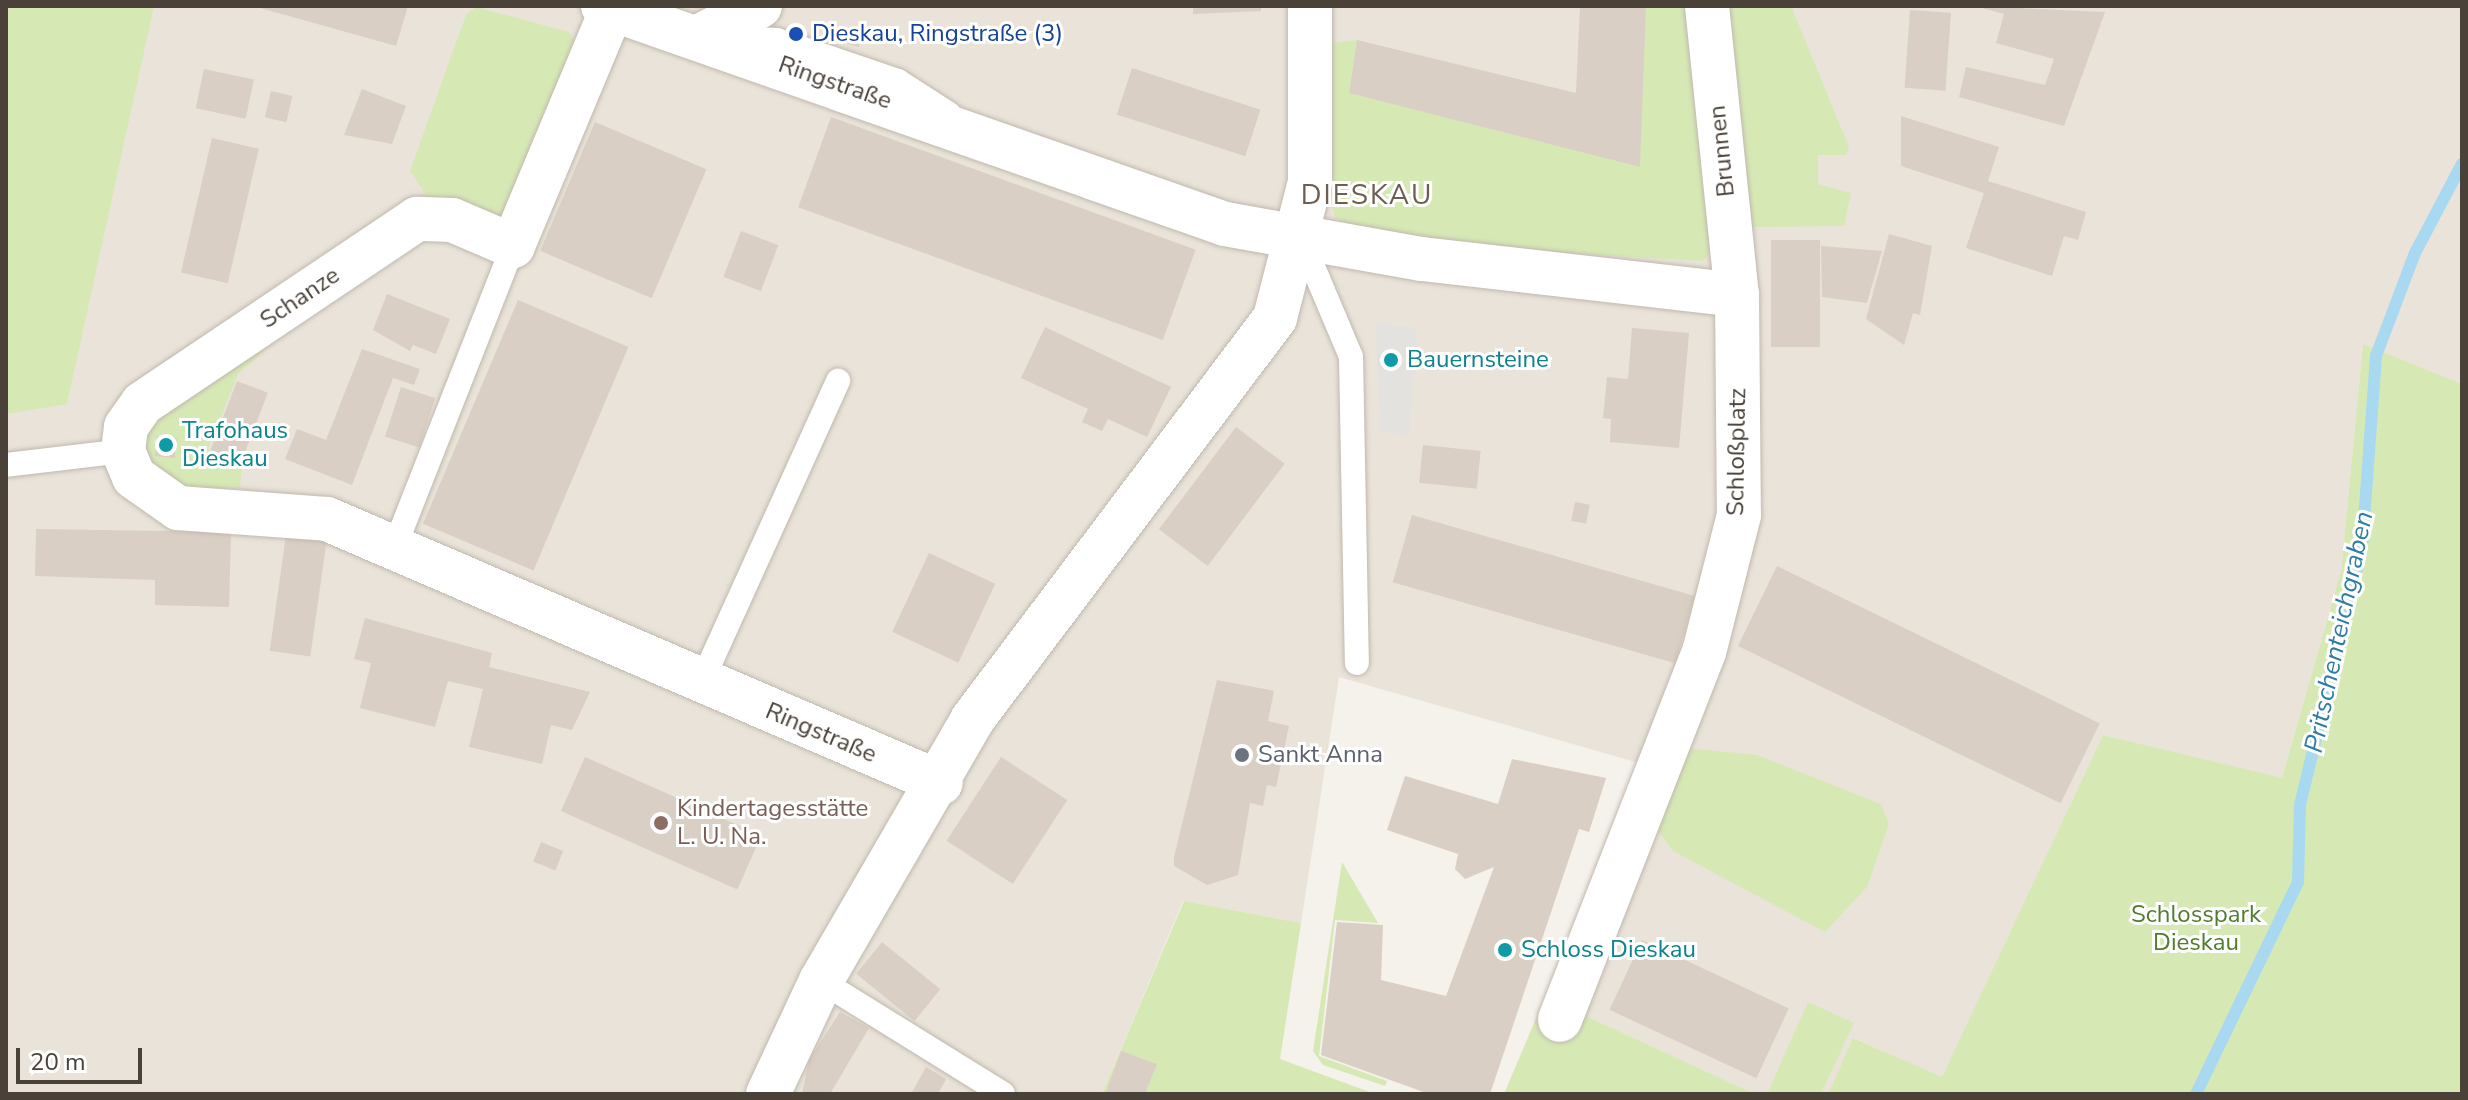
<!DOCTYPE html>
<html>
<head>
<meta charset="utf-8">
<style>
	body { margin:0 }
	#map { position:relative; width:2468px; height:1100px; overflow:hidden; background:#f5f1eb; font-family:"Nunito Sans",sans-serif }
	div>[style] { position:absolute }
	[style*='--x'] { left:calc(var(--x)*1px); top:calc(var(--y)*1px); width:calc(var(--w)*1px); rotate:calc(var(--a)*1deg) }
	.residential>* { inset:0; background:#e9e3d9 }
	.green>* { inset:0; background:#d6e9b5 }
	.parking>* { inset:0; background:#e4e2df }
	.stream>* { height:12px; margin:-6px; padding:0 6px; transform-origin:6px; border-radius:6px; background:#a9d9f0 }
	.building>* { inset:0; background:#dacfc4; transform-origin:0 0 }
	.roads { filter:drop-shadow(0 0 2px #c1b8ae) drop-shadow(0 0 2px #c1b8ae) }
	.service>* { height:24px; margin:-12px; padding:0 12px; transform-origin:12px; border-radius:12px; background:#fff }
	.minor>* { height:44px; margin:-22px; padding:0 22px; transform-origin:22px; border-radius:22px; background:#fff }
	.dots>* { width:22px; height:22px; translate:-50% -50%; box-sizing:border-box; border:4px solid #fff; border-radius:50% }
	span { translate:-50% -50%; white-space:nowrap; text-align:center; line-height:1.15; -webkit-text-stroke:6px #fff; paint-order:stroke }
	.transit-label { font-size:24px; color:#164399 }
	.left { translate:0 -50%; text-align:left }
	.street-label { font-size:24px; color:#4a4239 }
	.culture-label { font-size:24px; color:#0d838f }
	.worship-label { font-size:24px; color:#5b616d }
	.education-label { font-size:24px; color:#785e54 }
	.park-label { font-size:24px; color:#517c2b }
	.water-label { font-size:26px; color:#2e7da6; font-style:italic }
	.quarter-label { font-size:28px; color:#6d5f50; letter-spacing:2px }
	.frame { position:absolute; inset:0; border:8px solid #4a4239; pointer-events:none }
	.scale { position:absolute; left:16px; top:1048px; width:126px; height:36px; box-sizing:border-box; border:4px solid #4a4239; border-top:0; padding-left:10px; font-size:24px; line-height:28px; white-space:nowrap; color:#4a4239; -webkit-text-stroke:6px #fff; paint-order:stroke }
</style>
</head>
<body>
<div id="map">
	<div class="residential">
		<div style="clip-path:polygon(6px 6px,2462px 6px,2462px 384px,2363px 345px,2341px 571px,2282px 779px,2103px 735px,1942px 1078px,1854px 1038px,1828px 1094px,1755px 1094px,1545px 997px,1639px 763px,1339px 677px,1301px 923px,1183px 901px,1102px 1094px,6px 1094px)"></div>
	</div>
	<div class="green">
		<div style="clip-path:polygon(6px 6px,154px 6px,67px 404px,6px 414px)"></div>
		<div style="clip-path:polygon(1646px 6px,1689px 6px,1711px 253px,1702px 261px,1394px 243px,1335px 218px,1326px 179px,1326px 52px,1333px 43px,1357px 40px,1349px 92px,1639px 167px)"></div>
		<div style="clip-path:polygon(1724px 6px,1791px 6px,1849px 147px,1846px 155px,1818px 155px,1818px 184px,1851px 193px,1844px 226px,1748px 227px)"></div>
		<div style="clip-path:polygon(476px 7px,569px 32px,578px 45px,503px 219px,429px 199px,410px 171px,466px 15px)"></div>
		<div style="clip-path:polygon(292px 326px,238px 374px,208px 449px,242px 464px,240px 488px,187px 489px,147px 463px,144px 439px,157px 415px)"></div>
		<div style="clip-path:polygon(2363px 344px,2462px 384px,2462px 1094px,1828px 1094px,1853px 1038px,1942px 1077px,2103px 735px,2282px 778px,2341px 571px)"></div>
		<div style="clip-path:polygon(1676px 747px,1757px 755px,1881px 804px,1889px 824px,1867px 887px,1825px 932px,1673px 851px,1651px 821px)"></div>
		<div style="clip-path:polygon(1342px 862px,1378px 923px,1335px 920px,1319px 1056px,1387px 1081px,1385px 1086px,1323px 1065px,1313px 1051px)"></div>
		<div style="clip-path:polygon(1184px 901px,1301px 923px,1280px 1059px,1375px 1094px,1102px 1094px)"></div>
		<div style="clip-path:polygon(1545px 997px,1755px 1094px,1504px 1094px)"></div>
		<div style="clip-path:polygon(1808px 1002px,1854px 1023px,1821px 1094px,1767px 1094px)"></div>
	</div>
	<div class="parking">
		<div style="clip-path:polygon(1376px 323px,1416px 328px,1409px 436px,1380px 430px)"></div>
	</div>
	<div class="stream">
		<div style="--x:2196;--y:1094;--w:235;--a:-64.3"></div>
		<div style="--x:2298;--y:882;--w:77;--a:-88.5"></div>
		<div style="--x:2300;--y:805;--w:265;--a:-76.5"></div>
		<div style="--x:2362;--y:547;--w:192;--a:-85.8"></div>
		<div style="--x:2376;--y:356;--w:110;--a:-69.3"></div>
		<div style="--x:2415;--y:253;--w:101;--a:-62.2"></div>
	</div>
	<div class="building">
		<div style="clip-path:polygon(253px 6px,408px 6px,396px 46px)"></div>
		<div style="clip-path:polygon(1193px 6px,1261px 6px,1261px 11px,1193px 14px)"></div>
		<div style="clip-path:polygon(1580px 6px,1646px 6px,1640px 167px,1349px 93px,1357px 40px,1576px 93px)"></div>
		<div style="clip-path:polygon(1975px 6px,2105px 12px,2064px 126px,1959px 97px,1966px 67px,2045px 85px,2054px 59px,1996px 43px,2004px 14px)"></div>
		<div style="left:1910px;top:10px;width:41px;height:78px;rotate:4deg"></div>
		<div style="left:845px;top:28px;width:19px;height:14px;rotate:18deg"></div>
		<div style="left:1132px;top:68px;width:135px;height:49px;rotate:18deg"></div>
		<div style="left:204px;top:69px;width:51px;height:40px;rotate:12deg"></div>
		<div style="clip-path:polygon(362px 89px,406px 106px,392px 144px,344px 135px)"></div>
		<div style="left:271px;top:91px;width:22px;height:27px;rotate:13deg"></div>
		<div style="clip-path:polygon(1901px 116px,1999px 147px,1988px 181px,2086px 212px,2078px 240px,2064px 236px,2052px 276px,1966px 248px,1984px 193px,1901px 166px)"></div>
		<div style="left:831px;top:117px;width:388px;height:96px;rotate:20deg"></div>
		<div style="left:595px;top:122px;width:121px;height:140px;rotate:23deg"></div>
		<div style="left:212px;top:138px;width:48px;height:138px;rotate:13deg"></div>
		<div style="left:741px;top:231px;width:40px;height:49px;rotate:21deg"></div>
		<div style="clip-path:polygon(1889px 234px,1932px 246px,1920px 315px,1913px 313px,1904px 345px,1866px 319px)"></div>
		<div style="left:1771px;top:240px;width:49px;height:107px"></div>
		<div style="clip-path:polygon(1821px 246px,1882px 251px,1867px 303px,1822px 297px)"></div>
		<div style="clip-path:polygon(387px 294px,450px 319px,436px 354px,413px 345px,410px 351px,373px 330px)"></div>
		<div style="left:518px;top:300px;width:120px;height:243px;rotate:23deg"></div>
		<div style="clip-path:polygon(1045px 327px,1171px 387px,1147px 437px,1108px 419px,1102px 431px,1082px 422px,1088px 409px,1021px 378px)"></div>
		<div style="clip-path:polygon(1632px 328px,1689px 333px,1679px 448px,1610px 442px,1611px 419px,1603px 418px,1607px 377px,1628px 379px)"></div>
		<div style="clip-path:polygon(362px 349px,420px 369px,414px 385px,393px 378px,352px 485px,285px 459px,297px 429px,326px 440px)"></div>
		<div style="left:237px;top:381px;width:33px;height:74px;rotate:21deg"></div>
		<div style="left:401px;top:387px;width:36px;height:52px;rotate:18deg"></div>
		<div style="left:1236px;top:427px;width:61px;height:128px;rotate:37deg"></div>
		<div style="left:157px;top:436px;width:20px;height:20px;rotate:6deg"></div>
		<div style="left:1423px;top:445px;width:58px;height:38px;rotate:6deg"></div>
		<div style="left:1575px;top:502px;width:15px;height:19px;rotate:11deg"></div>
		<div style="left:1412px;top:515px;width:294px;height:70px;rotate:16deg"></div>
		<div style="clip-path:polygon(36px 529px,231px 532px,229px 607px,155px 605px,155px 580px,35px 576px)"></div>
		<div style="left:286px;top:535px;width:41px;height:117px;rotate:8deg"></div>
		<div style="left:929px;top:553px;width:73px;height:87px;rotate:25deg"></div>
		<div style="left:1777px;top:566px;width:359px;height:89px;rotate:26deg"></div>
		<div style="clip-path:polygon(365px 618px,492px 653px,489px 667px,590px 692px,572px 730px,551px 725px,542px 764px,469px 747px,483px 689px,448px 681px,435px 727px,360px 708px,371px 663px,354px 659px)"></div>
		<div style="clip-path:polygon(1217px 680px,1274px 691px,1268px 721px,1289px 726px,1276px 787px,1267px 785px,1263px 806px,1250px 803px,1238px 875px,1207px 885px,1174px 866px,1174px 857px)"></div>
		<div style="left:585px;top:757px;width:193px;height:59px;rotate:24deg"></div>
		<div style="left:1001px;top:757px;width:79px;height:100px;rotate:33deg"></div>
		<div style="clip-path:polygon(1512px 759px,1606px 778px,1589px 832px,1579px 829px,1490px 1094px,1429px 1094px,1321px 1055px,1337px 922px,1383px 925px,1381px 980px,1446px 996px,1494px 867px,1465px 879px,1455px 869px,1458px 854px,1387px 830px,1405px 776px,1498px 804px)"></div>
		<div style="left:541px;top:842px;width:24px;height:21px;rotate:22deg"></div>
		<div style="left:1642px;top:940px;width:162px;height:77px;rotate:25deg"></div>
		<div style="left:882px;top:942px;width:75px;height:41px;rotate:39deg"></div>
		<div style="clip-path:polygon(840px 1012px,869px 1028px,830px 1094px,802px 1094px,809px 1060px)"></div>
		<div style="clip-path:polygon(1121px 1051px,1157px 1064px,1145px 1094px,1105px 1094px)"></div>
		<div style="clip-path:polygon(926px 1067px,946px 1079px,938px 1094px,911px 1094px)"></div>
	</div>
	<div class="roads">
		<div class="service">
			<div style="--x:734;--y:38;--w:43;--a:2.7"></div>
			<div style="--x:777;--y:40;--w:128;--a:18.7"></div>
			<div style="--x:898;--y:81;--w:61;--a:32.9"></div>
			<div style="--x:1300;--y:236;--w:131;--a:67.1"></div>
			<div style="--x:1351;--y:357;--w:306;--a:88.9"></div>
			<div style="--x:6;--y:465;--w:118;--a:-6.8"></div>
			<div style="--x:395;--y:546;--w:322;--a:-68.5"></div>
			<div style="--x:701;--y:683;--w:332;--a:-65.6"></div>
			<div style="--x:821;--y:981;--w:214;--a:31.8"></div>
		</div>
		<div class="minor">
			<div style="--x:603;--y:6;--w:659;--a:19.31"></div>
			<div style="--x:1225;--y:224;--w:200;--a:10.1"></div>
			<div style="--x:1422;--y:259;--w:317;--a:6.5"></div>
			<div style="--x:1737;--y:295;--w:220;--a:89.5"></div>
			<div style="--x:1739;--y:515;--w:141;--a:104.3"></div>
			<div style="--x:1704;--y:652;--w:395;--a:111.4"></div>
			<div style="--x:1707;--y:6;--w:291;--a:84.1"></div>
			<div style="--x:612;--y:9;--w:257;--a:112.7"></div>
			<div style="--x:513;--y:246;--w:66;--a:-156.9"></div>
			<div style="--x:452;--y:220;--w:35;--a:-178"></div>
			<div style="--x:417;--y:219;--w:331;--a:146.1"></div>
			<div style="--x:142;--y:404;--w:28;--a:125"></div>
			<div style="--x:126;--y:427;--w:24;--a:97"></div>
			<div style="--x:123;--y:451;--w:28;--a:67"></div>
			<div style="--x:134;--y:477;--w:54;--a:35.2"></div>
			<div style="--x:178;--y:508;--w:149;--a:4.2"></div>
			<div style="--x:327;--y:519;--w:668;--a:23.27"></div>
			<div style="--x:700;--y:36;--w:67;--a:-26.6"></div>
			<div style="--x:768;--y:1094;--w:125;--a:-64.9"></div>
			<div style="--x:821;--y:981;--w:302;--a:-59.9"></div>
			<div style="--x:972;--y:720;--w:503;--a:-52.99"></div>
			<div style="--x:1275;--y:318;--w:140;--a:-75.6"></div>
			<div style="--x:1310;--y:182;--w:176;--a:-90"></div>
		</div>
	</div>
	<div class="dots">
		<div style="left:796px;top:34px;background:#1a4fb4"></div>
		<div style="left:1391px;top:360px;background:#0f9aa8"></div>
		<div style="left:166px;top:445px;background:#0f9aa8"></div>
		<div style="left:1242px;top:755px;background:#6b7280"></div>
		<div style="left:661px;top:823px;background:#8d6e63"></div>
		<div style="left:1505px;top:950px;background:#0f9aa8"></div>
	</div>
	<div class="transit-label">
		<span class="left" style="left:812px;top:34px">Dieskau, Ringstraße (3)</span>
	</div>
	<div class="street-label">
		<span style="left:835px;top:83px;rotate:19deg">Ringstraße</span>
		<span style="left:1722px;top:151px;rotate:-96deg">Brunnen</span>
		<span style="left:300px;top:298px;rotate:-34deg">Schanze</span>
		<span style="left:1737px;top:452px;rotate:-89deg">Schloßplatz</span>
		<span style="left:821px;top:733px;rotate:23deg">Ringstraße</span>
	</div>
	<div class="culture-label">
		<span class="left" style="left:1407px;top:360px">Bauernsteine</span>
		<span class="left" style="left:182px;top:445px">Trafohaus<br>Dieskau</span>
		<span class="left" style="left:1521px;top:950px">Schloss Dieskau</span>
	</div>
	<div class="worship-label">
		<span class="left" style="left:1258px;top:755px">Sankt Anna</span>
	</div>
	<div class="education-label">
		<span class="left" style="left:677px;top:823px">Kindertagesstätte<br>L. U. Na.</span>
	</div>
	<div class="park-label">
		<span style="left:2196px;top:929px">Schlosspark<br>Dieskau</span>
	</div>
	<div class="water-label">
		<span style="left:2339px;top:632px;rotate:-78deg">Pritschenteichgraben</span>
	</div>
	<div class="quarter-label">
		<span style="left:1367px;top:195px">DIESKAU</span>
	</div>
	<div class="frame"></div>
	<div class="scale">20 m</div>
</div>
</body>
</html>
